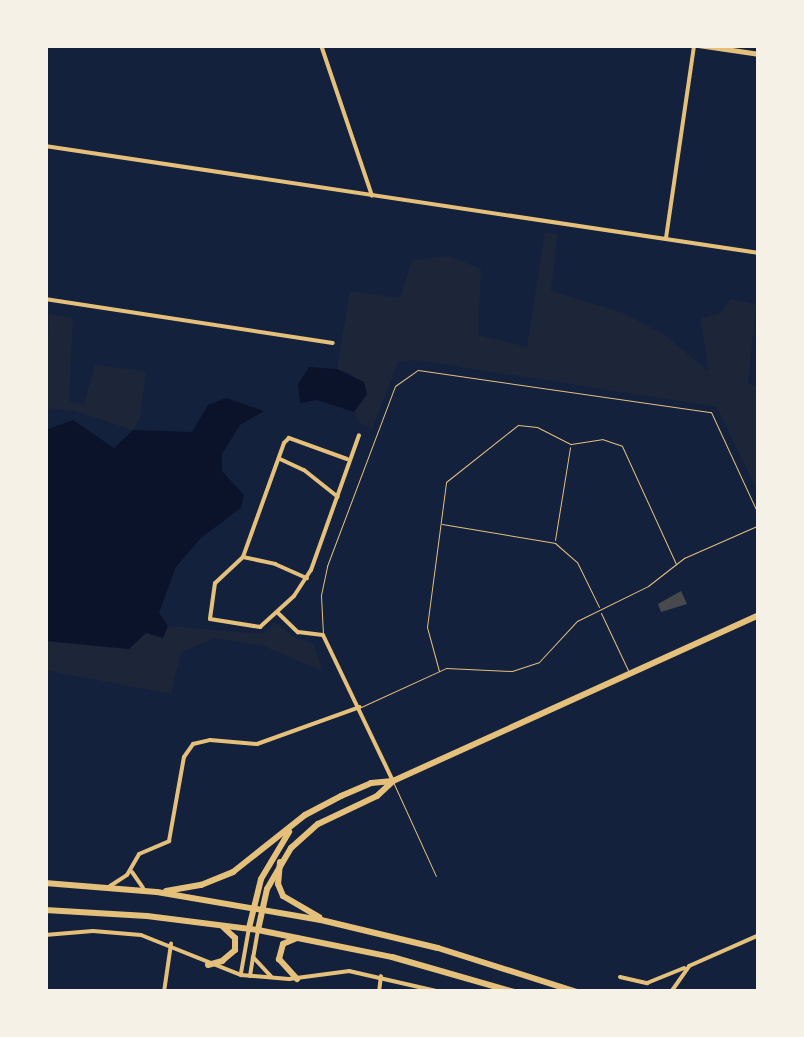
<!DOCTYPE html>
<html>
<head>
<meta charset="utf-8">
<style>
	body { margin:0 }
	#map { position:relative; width:804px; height:1037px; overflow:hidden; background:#14213d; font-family:Karla,sans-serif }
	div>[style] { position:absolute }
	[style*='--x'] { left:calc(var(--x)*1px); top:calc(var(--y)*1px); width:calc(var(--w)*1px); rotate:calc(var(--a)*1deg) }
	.green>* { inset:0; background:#1d2539 }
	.water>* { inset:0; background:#0b132b }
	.building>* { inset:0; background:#48494c }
	.service>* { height:1px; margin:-0.5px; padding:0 0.5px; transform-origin:0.5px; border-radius:0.5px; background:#e5c07b }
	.minor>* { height:4px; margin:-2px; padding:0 2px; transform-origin:2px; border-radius:2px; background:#e5c07b }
	.tertiary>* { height:5px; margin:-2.5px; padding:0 2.5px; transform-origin:2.5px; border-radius:2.5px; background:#e5c07b }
	.primary>* { height:6px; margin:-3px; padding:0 3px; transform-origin:3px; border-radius:3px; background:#e5c07b }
	.trunk>* { height:6px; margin:-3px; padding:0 3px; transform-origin:3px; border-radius:3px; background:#e5c07b }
	span { translate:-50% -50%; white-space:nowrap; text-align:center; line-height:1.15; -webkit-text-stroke:8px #f6f1e7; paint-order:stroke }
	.frame { position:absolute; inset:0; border:48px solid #f6f1e7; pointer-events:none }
</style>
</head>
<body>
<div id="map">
	<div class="green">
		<div style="clip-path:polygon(545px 232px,557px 234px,551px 291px,623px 313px,665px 335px,708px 371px,701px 318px,719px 314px,731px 299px,756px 305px,748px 384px,759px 386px,759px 495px,717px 407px,416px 360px,398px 362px,372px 429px,360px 423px,354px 412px,367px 394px,350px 373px,337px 369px,350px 291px,400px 298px,412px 260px,449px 256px,481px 269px,478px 335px,527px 347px)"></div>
		<div style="clip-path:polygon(49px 314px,73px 318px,69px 401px,84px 404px,95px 365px,146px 371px,140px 418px,133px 430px,75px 411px,45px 408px)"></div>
		<div style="clip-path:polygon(275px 622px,294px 637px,314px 644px,322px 671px,266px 647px,216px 638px,181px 652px,171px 694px,45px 670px,45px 641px,129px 649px,146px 633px,163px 637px,168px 626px,262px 634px)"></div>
	</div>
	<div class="water">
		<div style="clip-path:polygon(309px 367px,337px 369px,364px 382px,367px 394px,354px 412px,317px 400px,300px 403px,298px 384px)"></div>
		<div style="clip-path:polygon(226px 398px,264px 411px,240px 425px,222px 454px,222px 471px,244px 495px,241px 508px,201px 538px,176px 567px,159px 613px,168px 626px,163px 638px,146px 633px,129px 649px,45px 641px,45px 430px,73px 420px,114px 448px,133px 430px,192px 432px,208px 405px)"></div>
	</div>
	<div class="building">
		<div style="clip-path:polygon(681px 591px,687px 604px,661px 612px,658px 604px)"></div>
	</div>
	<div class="service">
		<div style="--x:442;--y:524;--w:115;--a:9.5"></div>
		<div style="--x:555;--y:543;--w:29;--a:41"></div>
		<div style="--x:577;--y:562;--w:50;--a:63.9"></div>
		<div style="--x:555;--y:540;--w:94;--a:-80.8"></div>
		<div style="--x:601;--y:613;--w:63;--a:64.7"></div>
		<div style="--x:323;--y:634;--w:39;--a:-93"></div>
		<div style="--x:321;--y:595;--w:30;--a:-78"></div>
		<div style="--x:327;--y:566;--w:192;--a:-69.3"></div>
		<div style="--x:395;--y:386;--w:28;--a:-35"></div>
		<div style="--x:418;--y:370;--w:296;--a:8.2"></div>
		<div style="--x:711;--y:412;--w:115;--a:65.2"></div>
		<div style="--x:439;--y:671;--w:46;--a:-105.3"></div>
		<div style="--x:427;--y:627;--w:146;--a:-82.5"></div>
		<div style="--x:446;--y:482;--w:92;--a:-38.4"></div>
		<div style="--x:518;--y:425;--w:19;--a:6"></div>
		<div style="--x:537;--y:427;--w:38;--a:27"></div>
		<div style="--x:571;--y:444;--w:31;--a:-9"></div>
		<div style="--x:602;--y:439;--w:21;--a:19"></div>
		<div style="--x:622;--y:446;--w:130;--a:65.4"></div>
		<div style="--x:361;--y:707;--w:94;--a:-24.6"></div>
		<div style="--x:446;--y:668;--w:66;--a:2.6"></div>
		<div style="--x:512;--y:671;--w:28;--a:-18"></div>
		<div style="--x:539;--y:662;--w:56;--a:-47.2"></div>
		<div style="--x:577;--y:621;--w:79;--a:-26.2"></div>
		<div style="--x:648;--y:586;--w:46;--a:-37.9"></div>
		<div style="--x:684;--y:558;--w:82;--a:-23.7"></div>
		<div style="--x:394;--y:784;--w:101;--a:65.5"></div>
	</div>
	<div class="minor">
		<div style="--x:321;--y:45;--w:159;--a:71.3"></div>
		<div style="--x:45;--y:146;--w:722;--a:8.52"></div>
		<div style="--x:666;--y:238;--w:195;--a:-81.7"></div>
		<div style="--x:45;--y:299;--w:291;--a:8.7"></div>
		<div style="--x:280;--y:459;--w:26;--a:25"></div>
		<div style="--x:304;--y:470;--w:43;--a:38.5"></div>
		<div style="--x:347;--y:459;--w:62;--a:-160.1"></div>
		<div style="--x:289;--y:438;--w:7;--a:135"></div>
		<div style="--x:284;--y:443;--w:121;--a:109.8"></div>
		<div style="--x:243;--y:557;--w:38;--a:137"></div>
		<div style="--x:215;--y:583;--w:36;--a:98"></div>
		<div style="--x:210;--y:619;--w:51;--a:9.1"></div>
		<div style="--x:260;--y:627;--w:46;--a:-42.4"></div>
		<div style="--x:294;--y:596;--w:31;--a:-57"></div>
		<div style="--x:311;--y:570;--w:143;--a:-70.4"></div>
		<div style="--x:243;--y:557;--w:33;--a:12"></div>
		<div style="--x:275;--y:564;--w:35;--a:24"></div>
		<div style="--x:278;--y:613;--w:28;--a:44"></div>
		<div style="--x:298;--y:632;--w:25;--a:7"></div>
		<div style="--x:323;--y:635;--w:162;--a:64.4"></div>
		<div style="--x:132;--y:872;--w:19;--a:55"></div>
		<div style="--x:110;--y:886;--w:20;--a:-33"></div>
		<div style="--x:127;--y:875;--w:24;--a:-60"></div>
		<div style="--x:139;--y:854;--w:33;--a:-23"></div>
		<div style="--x:169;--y:841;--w:85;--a:-79.9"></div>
		<div style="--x:184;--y:757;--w:16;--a:-55"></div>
		<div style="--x:193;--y:744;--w:17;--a:-13"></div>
		<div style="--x:210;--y:740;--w:47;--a:4.9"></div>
		<div style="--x:257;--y:744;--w:109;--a:-19.8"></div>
		<div style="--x:258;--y:930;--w:27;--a:100"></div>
		<div style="--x:253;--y:957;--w:26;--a:47"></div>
		<div style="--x:45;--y:935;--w:48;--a:-4.8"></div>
		<div style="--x:93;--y:931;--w:48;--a:4.8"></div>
		<div style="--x:141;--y:935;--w:108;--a:21.8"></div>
		<div style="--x:241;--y:975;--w:48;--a:4.8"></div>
		<div style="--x:289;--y:979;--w:61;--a:-7.6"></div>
		<div style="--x:349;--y:971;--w:94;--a:12.9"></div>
		<div style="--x:241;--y:973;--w:46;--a:-79.9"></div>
		<div style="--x:250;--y:976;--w:19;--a:-81"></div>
		<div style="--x:620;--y:977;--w:28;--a:13"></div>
		<div style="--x:647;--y:983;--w:40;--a:-22"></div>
		<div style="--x:164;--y:992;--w:49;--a:-81.7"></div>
		<div style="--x:379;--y:992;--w:16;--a:-83"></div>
		<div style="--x:671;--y:992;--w:32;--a:-55"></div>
		<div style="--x:689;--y:966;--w:77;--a:-23.9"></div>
	</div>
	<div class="tertiary">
		<div style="--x:698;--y:45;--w:62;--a:8.4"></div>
	</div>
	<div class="primary">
		<div style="--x:166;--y:891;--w:36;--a:-10"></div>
		<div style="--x:201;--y:885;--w:35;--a:-22"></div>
		<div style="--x:233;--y:872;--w:92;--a:-38.4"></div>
		<div style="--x:305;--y:815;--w:41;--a:-27.8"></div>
		<div style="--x:341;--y:796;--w:33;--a:-23"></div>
		<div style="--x:371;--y:783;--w:22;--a:-5"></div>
		<div style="--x:393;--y:781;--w:402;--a:-24.4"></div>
		<div style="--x:249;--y:928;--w:50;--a:-76.2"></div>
		<div style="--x:261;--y:879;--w:55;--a:-59.2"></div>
		<div style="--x:258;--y:930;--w:42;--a:-77.6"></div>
		<div style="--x:267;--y:889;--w:48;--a:-59.7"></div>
		<div style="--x:291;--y:848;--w:36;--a:-42"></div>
		<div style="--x:318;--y:824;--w:65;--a:-25.4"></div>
		<div style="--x:377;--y:796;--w:22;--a:-43"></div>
	</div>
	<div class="trunk">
		<div style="--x:280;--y:862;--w:22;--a:95"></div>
		<div style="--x:278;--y:884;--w:13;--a:67"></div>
		<div style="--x:283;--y:896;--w:42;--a:30.3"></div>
		<div style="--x:45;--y:883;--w:112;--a:4.6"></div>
		<div style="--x:157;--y:892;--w:166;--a:9.7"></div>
		<div style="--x:321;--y:920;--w:120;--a:13.5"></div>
		<div style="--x:438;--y:948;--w:146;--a:17.6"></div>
		<div style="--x:45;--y:910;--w:102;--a:3.4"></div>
		<div style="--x:147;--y:916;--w:112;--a:7.2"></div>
		<div style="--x:258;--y:930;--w:137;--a:11.4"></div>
		<div style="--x:392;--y:957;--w:127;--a:16"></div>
		<div style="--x:297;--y:938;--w:15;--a:157"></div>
		<div style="--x:283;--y:944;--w:16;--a:105"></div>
		<div style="--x:279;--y:959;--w:27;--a:48"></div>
		<div style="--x:208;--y:965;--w:15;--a:-16"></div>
		<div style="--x:222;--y:961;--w:17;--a:-40"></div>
		<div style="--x:235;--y:950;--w:12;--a:-90"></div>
		<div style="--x:235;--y:938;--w:16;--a:-137"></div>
	</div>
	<div class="frame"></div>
</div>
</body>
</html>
